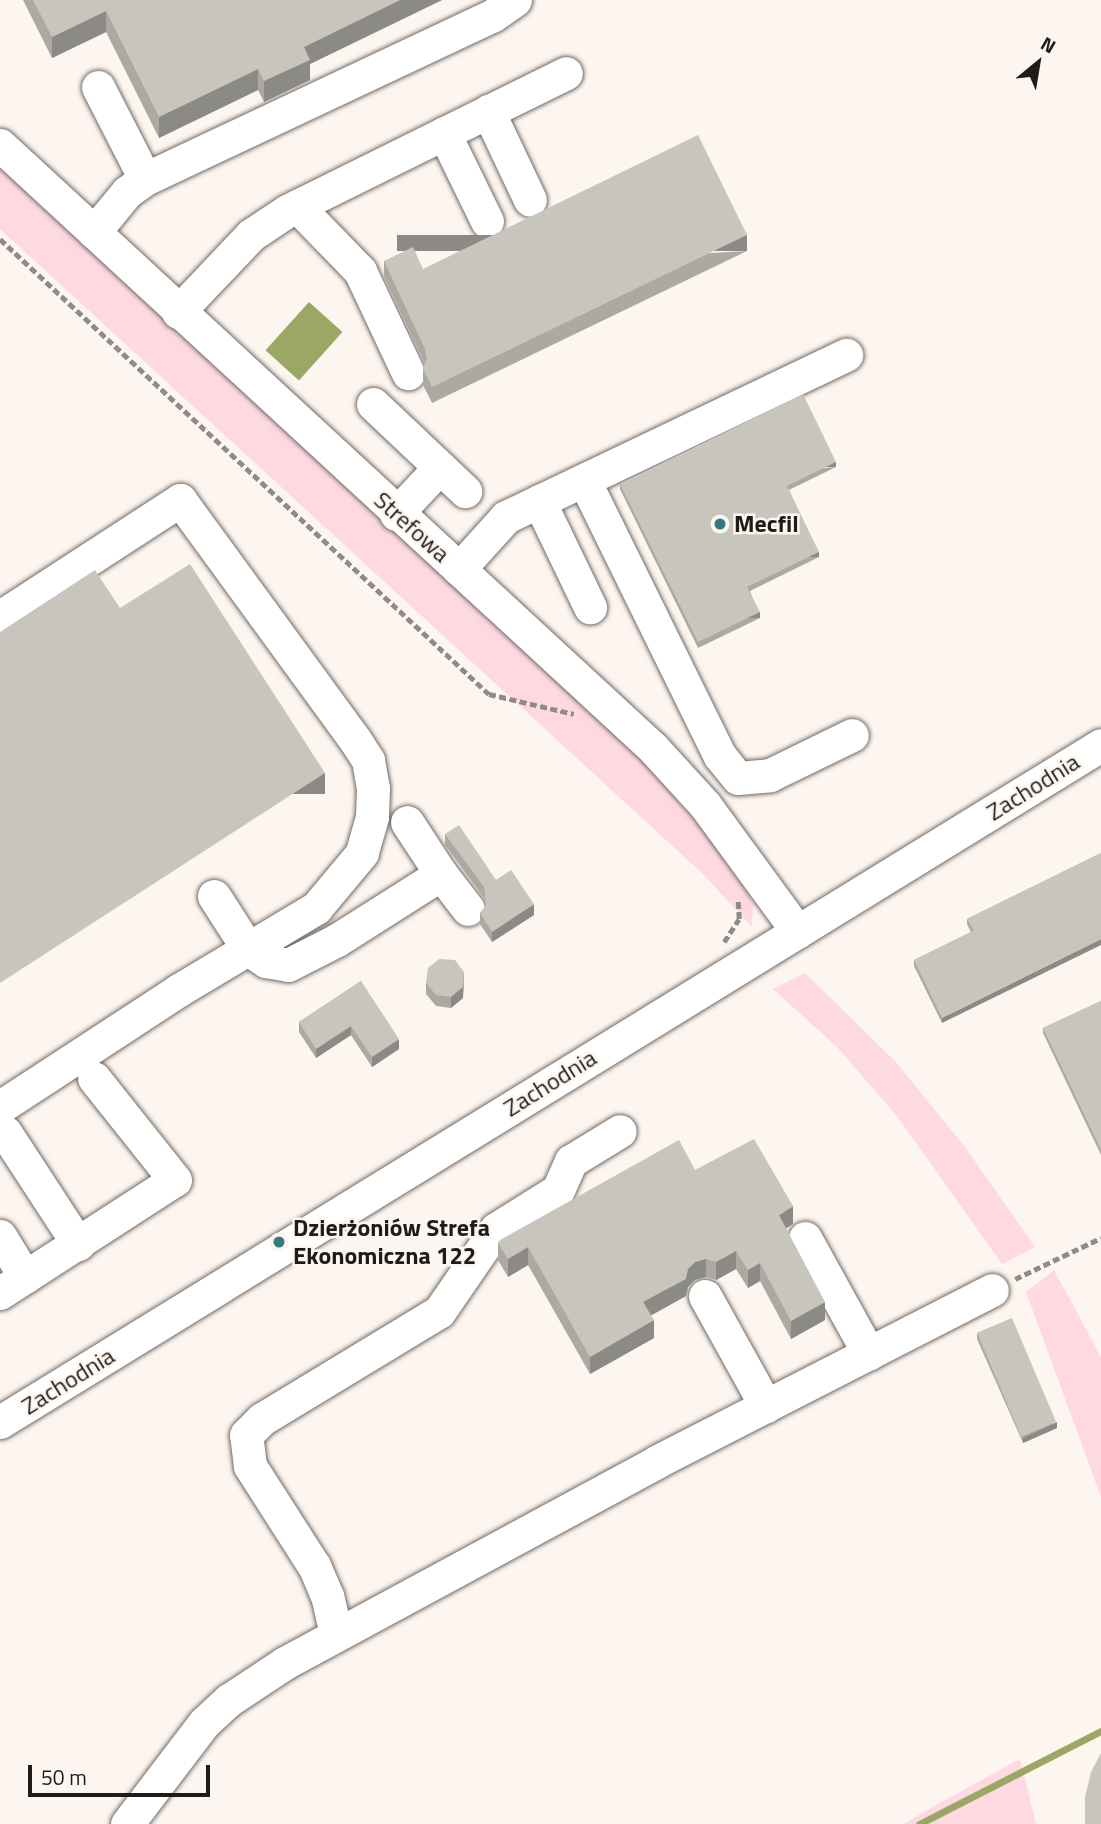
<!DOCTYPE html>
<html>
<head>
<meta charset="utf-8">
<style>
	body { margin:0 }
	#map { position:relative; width:1101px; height:1824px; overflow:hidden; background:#fdf5ef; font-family:"Titillium Web",sans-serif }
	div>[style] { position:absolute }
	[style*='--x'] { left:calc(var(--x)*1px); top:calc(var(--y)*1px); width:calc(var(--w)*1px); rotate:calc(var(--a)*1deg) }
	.green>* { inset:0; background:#fed9e2 }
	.water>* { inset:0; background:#9aa864; transform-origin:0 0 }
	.stream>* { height:7px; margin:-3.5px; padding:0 3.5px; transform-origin:3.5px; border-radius:3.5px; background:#9aa864 }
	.path>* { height:4.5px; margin-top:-2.25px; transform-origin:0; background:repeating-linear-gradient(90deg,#918b87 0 7px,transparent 0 10.5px) }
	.roads { filter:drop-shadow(0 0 2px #716a65) drop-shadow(0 0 2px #716a65) }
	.minor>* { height:33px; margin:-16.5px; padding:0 16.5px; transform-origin:16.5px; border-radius:16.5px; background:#fff }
	.wall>* { inset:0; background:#aca9a3 }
	.shaded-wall>* { inset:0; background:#8c8a84; transform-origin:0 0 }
	.building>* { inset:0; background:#c8c5bd; transform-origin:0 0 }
	.dots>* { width:19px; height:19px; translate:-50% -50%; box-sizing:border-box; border:4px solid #fdf5ef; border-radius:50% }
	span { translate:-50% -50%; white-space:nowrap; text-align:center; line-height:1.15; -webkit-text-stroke:5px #fdf5ef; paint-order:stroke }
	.poi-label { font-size:24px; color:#1e1b19; font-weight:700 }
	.left { translate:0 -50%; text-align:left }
	.street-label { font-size:24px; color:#1e1b19 }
	.north { position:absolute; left:1003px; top:28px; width:70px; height:70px; -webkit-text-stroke:5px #fdf5ef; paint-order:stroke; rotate:30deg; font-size:19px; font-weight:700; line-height:28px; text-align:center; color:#1e1b19 }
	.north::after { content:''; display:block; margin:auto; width:24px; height:32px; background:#1e1b19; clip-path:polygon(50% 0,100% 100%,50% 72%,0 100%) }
	.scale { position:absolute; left:28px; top:1765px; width:182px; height:32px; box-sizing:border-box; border:4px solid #1e1b19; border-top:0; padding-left:9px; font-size:21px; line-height:24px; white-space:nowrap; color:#1e1b19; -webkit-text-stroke:5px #fdf5ef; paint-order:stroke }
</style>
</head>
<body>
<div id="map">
	<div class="green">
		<div style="clip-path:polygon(0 166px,634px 752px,726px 855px,753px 904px,752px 927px,703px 874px,0 229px)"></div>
		<div style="clip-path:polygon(805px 973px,895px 1061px,965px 1147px,1035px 1247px,1002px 1264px,897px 1116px,837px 1047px,773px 989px)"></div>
		<div style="clip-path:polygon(1054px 1270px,1101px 1357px,1101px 1497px,1026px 1292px)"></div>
		<div style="clip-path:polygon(1020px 1759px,1036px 1824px,904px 1824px,920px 1814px)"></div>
	</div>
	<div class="water">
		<div style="left:309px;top:302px;width:45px;height:65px;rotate:42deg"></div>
	</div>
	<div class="stream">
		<div style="--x:919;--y:1824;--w:204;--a:-27.1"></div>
	</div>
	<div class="path">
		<div style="--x:0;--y:239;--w:668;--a:42.94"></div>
		<div style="--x:489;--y:694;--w:87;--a:13.2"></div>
		<div style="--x:724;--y:942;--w:27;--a:-57"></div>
		<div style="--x:739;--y:919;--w:19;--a:-93"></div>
		<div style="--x:1015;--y:1279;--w:95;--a:-25.5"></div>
	</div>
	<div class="roads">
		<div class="minor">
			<div style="--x:98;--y:87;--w:103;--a:62.9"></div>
			<div style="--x:488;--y:111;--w:98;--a:64.7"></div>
			<div style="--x:444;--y:133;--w:98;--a:64"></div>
			<div style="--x:0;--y:145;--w:889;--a:42.72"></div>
			<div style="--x:653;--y:748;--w:77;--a:47.6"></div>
			<div style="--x:705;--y:805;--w:157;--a:53.8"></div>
			<div style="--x:297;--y:206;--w:91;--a:45.9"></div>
			<div style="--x:360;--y:271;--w:113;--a:64.8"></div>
			<div style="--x:94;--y:232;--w:52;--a:-50.5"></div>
			<div style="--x:127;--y:192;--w:22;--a:-36"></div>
			<div style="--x:145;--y:179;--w:383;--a:-25.2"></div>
			<div style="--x:492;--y:16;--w:28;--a:-35"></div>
			<div style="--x:178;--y:312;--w:106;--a:-46.5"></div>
			<div style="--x:251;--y:235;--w:43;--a:-33.7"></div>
			<div style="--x:287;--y:211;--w:311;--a:-26.3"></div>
			<div style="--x:373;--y:404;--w:127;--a:43.4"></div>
			<div style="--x:584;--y:480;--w:308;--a:63.8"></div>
			<div style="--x:720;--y:756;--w:28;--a:51"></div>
			<div style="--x:738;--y:778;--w:32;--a:-5"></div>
			<div style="--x:770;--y:775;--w:91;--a:-26"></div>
			<div style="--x:539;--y:501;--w:118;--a:64.3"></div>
			<div style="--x:396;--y:514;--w:64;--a:-46.9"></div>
			<div style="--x:459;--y:569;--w:70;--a:-47.9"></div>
			<div style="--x:506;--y:517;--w:377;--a:-25.5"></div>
			<div style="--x:0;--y:617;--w:215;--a:-33"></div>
			<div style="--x:180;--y:500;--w:297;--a:53.9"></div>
			<div style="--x:355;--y:740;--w:24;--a:57"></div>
			<div style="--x:368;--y:760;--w:28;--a:80"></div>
			<div style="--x:373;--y:788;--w:29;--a:92"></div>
			<div style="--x:372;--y:817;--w:37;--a:106"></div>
			<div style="--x:362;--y:853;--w:72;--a:129.9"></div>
			<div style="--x:316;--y:908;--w:160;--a:149.1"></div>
			<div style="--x:179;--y:990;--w:214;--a:146.8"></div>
			<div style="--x:441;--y:874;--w:44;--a:52.4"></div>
			<div style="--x:214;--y:896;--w:63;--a:57.3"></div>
			<div style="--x:248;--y:949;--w:22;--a:34"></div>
			<div style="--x:266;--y:961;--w:22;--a:10"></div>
			<div style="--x:288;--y:965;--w:55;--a:-27"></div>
			<div style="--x:337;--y:940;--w:123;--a:-32.4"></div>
			<div style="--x:441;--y:874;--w:62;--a:-123.2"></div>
			<div style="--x:5;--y:1132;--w:134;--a:56.9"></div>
			<div style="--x:0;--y:1236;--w:48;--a:58.6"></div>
			<div style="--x:805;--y:1238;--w:132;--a:61.1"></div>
			<div style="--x:0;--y:1293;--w:208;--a:-32.9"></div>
			<div style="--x:175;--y:1180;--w:130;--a:-128.5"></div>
			<div style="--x:705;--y:1296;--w:126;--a:61"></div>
			<div style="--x:0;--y:1422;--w:1292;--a:-31.59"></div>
			<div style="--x:336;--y:1634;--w:39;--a:-103"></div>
			<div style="--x:327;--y:1596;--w:33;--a:-113"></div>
			<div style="--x:314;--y:1566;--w:119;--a:-122.6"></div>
			<div style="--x:250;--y:1466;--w:31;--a:-97"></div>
			<div style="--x:246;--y:1435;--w:23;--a:-45"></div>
			<div style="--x:262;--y:1419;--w:207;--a:-31.2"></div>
			<div style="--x:439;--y:1312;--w:101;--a:-55.5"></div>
			<div style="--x:496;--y:1229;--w:73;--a:-32.2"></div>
			<div style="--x:558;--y:1190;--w:32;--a:-66"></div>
			<div style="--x:571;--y:1161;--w:57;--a:-31.5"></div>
			<div style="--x:127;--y:1824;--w:127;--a:-52.7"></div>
			<div style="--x:204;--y:1723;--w:34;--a:-43"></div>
			<div style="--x:229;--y:1700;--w:67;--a:-33.5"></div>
			<div style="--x:285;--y:1663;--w:424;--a:-28.4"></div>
			<div style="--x:658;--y:1461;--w:375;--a:-27.1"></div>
		</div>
	</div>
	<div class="wall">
		<div style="clip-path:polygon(23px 0,442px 0,310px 64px,310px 80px,264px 102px,258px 90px,159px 138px,106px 32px,52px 58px)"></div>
		<div style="clip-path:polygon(747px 251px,432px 403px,423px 385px,423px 369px,425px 364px,384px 277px,384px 261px,423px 269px)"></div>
		<div style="clip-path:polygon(836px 467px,789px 490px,819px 557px,750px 591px,760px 618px,698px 648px,620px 489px,620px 484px)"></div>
		<div style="clip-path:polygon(445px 834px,496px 880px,534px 915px,492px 942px,480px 924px,480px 913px,485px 907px,484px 898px,445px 845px)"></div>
		<div style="clip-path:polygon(1101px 853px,942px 1023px,914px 966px,914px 960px,971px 932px,967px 924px,967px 919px)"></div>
		<div style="clip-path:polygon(361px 981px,399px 1049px,372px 1067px,351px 1035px,316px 1058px,299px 1032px,299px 1022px)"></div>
		<div style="clip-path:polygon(426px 983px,464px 983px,463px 998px,451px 1008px,436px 1006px,426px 994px)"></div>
		<div style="clip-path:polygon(1101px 1001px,1101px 1155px,1043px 1033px,1043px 1028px)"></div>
		<div style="clip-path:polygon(695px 1170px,793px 1224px,786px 1228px,825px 1320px,791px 1339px,760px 1281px,748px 1288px,736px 1269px,716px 1280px,706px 1277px,695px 1280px,688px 1287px,686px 1296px,651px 1315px,654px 1338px,590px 1374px,528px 1265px,508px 1277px,498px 1260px,498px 1243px)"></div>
		<div style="clip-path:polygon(977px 1333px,1057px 1428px,1023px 1443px,977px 1339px)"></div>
	</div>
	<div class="shaded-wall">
		<div style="clip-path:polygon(400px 0,442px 0,310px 64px,310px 80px,264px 102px,264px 81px,304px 47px)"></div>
		<div style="clip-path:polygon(106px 11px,106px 32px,52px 58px,52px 37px)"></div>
		<div style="clip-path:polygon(258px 69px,258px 90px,159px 138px,159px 117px)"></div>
		<div style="left:747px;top:235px;width:16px;height:350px;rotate:90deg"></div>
		<div style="left:836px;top:462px;width:5px;height:55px;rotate:90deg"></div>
		<div style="left:819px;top:552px;width:5px;height:80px;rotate:90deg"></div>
		<div style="left:760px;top:612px;width:6px;height:69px;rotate:90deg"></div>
		<div style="left:325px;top:773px;width:21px;height:387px;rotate:90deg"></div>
		<div style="clip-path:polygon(534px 904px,534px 915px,492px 942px,492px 932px)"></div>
		<div style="clip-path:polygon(1101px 939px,1101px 945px,942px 1023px,942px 1018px)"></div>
		<div style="clip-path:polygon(464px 972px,463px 998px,451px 1008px,451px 997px)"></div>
		<div style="clip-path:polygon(351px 1026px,351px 1035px,316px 1058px,316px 1049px)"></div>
		<div style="clip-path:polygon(399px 1039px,399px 1049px,372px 1067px,372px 1057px)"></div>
		<div style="clip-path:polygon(793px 1206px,793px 1224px,779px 1233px,779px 1215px)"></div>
		<div style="clip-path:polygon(528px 1247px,528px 1265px,508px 1277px,508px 1259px)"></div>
		<div style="clip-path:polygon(736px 1251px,736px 1269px,716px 1280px,716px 1262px)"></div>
		<div style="clip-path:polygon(706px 1259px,706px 1277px,695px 1280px,688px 1287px,686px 1296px,643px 1320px,643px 1302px,688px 1269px,695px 1262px)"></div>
		<div style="clip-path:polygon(760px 1263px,760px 1281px,748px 1288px,748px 1270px)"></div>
		<div style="clip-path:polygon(825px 1302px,825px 1320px,791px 1339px,791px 1321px)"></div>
		<div style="clip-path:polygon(654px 1320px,654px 1338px,590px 1374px,590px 1357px)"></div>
		<div style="clip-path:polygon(1057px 1422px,1057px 1428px,1023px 1443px,1023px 1438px)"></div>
	</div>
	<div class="building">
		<div style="clip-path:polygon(33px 0,400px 0,304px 47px,310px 60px,264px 81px,258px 69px,159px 117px,106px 11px,52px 37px)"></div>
		<div style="clip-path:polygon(698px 135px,747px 235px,432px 387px,423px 369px,427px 359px,425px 349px,384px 261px,413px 247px,423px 269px)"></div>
		<div style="clip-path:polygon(803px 394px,836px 462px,787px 486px,819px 552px,747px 587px,760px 612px,698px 642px,620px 484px)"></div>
		<div style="clip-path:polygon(190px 564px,325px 773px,0 983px,0 632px,95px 570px,120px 608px)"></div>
		<div style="clip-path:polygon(459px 825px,496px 880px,511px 870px,534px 904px,492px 932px,480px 913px,486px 905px,484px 887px,445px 834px)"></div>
		<div style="clip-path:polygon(1101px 853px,1101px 939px,942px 1018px,914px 960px,974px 931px,967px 919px)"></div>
		<div style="clip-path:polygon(439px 959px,455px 960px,464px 972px,463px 987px,451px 997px,436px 995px,426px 983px,428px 968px)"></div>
		<div style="clip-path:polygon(361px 981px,399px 1039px,372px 1057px,351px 1026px,316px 1049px,299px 1022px)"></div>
		<div style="clip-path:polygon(1101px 1001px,1101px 1150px,1043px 1028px)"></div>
		<div style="clip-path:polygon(754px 1139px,793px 1206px,779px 1215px,825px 1302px,791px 1321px,760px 1263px,748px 1270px,736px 1251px,716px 1262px,706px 1259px,695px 1262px,688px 1269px,686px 1279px,643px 1302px,654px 1320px,590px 1357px,528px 1247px,508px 1259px,498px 1243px,500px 1240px,679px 1140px,695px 1170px)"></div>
		<div style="left:1012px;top:1318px;width:113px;height:38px;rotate:67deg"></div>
		<div style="clip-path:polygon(1101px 1753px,1101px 1824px,1085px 1824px,1085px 1797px,1091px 1772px)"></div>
	</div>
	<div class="dots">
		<div style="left:720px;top:524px;background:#327a82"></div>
		<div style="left:279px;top:1242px;background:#327a82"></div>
	</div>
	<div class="poi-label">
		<span class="left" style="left:734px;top:524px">Mecfil</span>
		<span class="left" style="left:293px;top:1242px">Dzierżoniów Strefa<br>Ekonomiczna 122</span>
	</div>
	<div class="street-label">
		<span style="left:412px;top:527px;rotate:42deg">Strefowa</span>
		<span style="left:1033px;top:787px;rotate:-32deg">Zachodnia</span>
		<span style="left:550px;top:1083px;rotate:-32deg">Zachodnia</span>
		<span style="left:68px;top:1381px;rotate:-32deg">Zachodnia</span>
	</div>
	<div class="north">N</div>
	<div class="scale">50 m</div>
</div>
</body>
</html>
